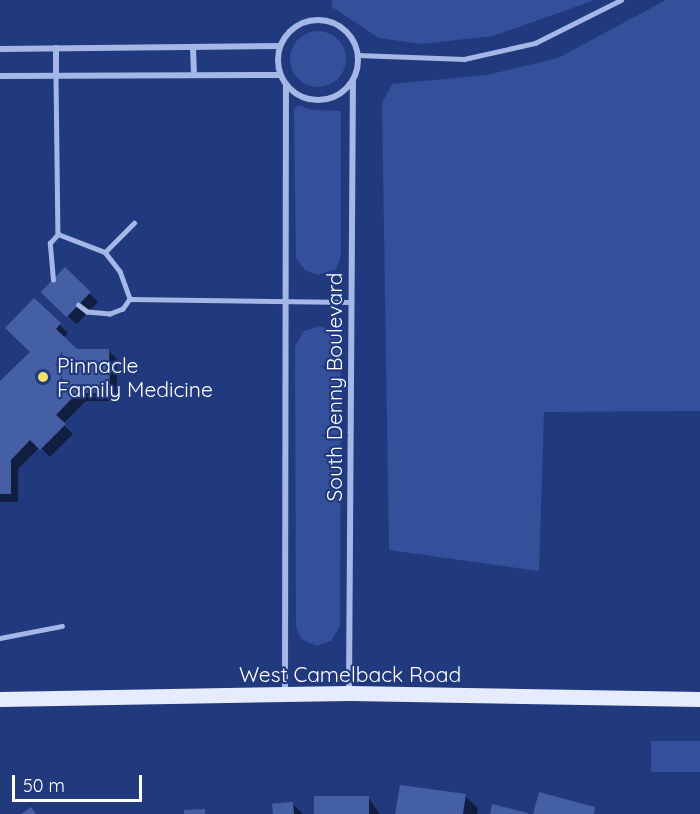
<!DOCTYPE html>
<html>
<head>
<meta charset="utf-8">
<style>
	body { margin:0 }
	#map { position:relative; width:700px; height:814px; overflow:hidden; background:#21397d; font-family:Quicksand,sans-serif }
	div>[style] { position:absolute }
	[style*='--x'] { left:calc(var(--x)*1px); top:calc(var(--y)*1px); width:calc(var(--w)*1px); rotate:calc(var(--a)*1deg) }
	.green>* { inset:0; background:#34509b; transform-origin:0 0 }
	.round { border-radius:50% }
	.shadow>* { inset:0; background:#0007; transform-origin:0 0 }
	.building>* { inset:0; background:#455fa5; transform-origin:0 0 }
	.service>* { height:4.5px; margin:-2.25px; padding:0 2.25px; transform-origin:2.25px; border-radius:2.25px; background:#a4b7e7 }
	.minor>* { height:6px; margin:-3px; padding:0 3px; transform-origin:3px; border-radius:3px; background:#a4b7e7 }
	.minor>.ring { margin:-3px; padding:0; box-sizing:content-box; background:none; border:6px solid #a4b7e7; border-radius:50% }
	.primary>* { height:15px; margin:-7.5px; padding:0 7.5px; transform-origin:7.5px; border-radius:7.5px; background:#e6ebfd }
	.dots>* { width:16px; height:16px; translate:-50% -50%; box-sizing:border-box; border:3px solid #21397d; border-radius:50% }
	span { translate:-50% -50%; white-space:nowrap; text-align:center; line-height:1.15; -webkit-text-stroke:4.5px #21397d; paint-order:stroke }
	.poi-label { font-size:21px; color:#fff }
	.left { translate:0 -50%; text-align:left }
	.street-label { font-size:21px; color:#fff }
	.scale { position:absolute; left:12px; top:775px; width:130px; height:27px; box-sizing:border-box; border:3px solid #fff; border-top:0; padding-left:8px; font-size:18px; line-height:21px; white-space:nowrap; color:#fff; -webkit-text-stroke:4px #21397d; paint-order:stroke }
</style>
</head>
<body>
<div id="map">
	<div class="green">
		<div style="clip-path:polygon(332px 0,595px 0,493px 36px,422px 44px,379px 38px,332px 7px)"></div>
		<div style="clip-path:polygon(666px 0,700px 0,700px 411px,544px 412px,539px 571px,389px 550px,382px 103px,392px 84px,487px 75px,558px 58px)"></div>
		<div class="round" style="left:290px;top:31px;width:56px;height:56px"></div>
		<div style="clip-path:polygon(298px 105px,312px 110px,341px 111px,341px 256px,336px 269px,318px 275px,305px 270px,296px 258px,294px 110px)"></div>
		<div style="clip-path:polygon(320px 326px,336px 333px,341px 345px,340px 626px,331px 641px,317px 646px,301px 639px,296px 627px,295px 346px,304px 331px)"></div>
		<div style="left:651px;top:741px;width:49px;height:31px"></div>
	</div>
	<div class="shadow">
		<div style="left:65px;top:270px;width:46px;height:31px;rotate:44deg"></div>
		<div style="clip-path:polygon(34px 300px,68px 333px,63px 338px,76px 351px,109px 351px,117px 359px,117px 401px,86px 401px,63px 424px,73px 434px,50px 457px,40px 447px,18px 469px,18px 502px,0 502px,0 383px,32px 352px)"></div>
		<div style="clip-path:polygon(465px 796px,478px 808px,477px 814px,399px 814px)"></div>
		<div style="clip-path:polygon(368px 797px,380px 814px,316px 814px)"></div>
		<div style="clip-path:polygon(293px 804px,303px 814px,274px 814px)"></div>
	</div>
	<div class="building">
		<div style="left:65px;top:267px;width:36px;height:35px;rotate:44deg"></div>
		<div style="clip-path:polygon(34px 298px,61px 323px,56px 329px,77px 349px,109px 349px,110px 393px,77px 393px,56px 415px,66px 424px,40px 450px,30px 440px,11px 460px,11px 494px,0 494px,0 381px,30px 352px,5px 328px)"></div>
		<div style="clip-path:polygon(400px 785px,466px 794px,463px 814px,395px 814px)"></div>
		<div style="clip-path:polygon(539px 792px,595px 807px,594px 814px,533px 814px)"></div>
		<div style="left:314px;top:796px;width:55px;height:18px"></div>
		<div style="left:293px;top:802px;width:12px;height:21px;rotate:85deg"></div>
		<div style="clip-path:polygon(492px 804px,528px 813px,528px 814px,490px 814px)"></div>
		<div style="clip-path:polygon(31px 807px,36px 814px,21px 814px)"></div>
		<div style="clip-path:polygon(205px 809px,205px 814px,184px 814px,184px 810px)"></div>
	</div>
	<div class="service">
		<div style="--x:358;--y:55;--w:106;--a:2.2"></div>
		<div style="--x:464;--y:59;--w:73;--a:-12.7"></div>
		<div style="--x:535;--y:43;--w:96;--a:-26.6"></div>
		<div style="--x:56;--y:76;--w:158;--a:89.3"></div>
		<div style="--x:105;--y:252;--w:41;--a:-45"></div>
		<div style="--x:53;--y:280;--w:37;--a:-95"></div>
		<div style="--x:50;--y:243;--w:12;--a:-48"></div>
		<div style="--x:58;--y:234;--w:50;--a:21"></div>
		<div style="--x:105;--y:252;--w:24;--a:52"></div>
		<div style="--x:120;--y:271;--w:30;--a:70"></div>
		<div style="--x:130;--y:299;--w:12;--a:125"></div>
		<div style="--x:123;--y:309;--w:14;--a:159"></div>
		<div style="--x:110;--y:314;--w:23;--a:-175"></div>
		<div style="--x:87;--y:312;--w:11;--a:-142"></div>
		<div style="--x:130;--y:299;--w:221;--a:0.8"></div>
		<div style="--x:0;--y:638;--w:63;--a:-11"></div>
	</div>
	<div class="minor">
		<div class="ring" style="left:278px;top:20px;width:74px;height:74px"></div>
		<div style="--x:193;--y:47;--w:28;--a:88"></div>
		<div style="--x:56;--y:48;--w:28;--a:90"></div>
		<div style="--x:0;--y:49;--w:280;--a:-0.6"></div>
		<div style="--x:0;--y:76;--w:280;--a:-0.2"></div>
		<div style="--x:349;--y:693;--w:612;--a:-89.63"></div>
		<div style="--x:285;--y:694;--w:608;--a:-89.91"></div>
	</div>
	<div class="primary">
		<div style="--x:0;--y:699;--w:349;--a:-1"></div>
		<div style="--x:349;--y:693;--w:351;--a:1"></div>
	</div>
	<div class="dots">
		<div style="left:43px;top:377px;background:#f3e365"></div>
	</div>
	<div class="poi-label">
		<span class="left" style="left:57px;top:377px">Pinnacle<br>Family Medicine</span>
	</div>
	<div class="street-label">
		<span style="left:334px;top:387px;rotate:-90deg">South Denny Boulevard</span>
		<span style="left:350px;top:674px">West Camelback Road</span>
	</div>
	<div class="scale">50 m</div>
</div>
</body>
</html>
